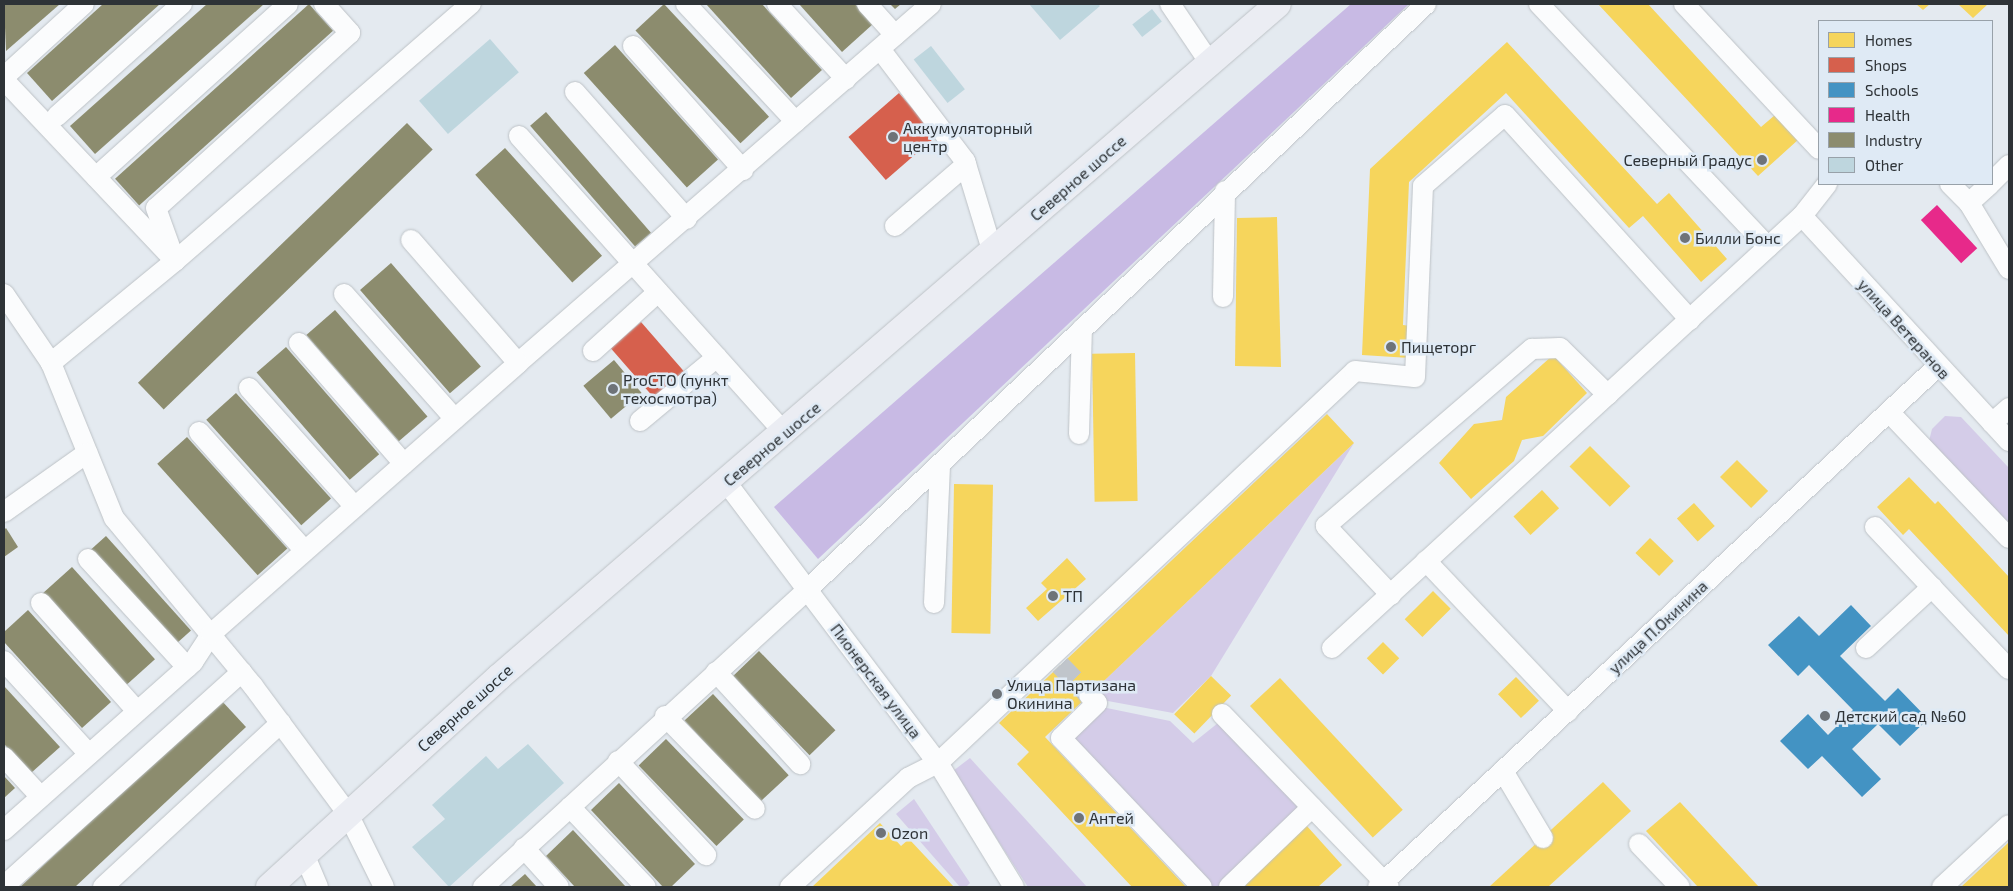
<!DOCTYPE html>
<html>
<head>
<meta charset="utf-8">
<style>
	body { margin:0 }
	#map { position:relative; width:2013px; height:891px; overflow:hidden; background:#e4eaf0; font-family:"Exo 2",sans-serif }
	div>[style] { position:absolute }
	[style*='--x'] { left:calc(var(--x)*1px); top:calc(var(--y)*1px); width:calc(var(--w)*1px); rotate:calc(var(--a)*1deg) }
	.green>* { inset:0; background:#d4cce8 }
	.forest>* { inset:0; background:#c8bae4 }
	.homes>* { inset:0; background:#f6d55c; transform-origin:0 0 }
	.shops>* { inset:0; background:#d6604d; transform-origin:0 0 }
	.schools>* { inset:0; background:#4393c3 }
	.health>* { inset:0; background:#e7298a; transform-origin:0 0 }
	.industry>* { inset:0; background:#8c8c6e; transform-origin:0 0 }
	.building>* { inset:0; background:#bed6de; transform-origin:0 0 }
	.minor-tunnel>* { height:20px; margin-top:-10px; transform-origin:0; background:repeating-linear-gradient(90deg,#c0c5cb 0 20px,transparent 0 30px) }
	.roads { filter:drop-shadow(0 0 1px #bdc2c6) drop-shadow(0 0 1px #bdc2c6) }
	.minor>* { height:20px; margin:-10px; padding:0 10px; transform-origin:10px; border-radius:10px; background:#fbfcfd }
	.major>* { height:26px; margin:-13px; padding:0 13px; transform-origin:13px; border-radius:13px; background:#ebedf3 }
	.dots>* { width:14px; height:14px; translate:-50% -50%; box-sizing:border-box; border:2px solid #dfeaf5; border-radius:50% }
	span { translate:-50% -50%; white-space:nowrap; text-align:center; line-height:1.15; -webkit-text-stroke:5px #dfeaf5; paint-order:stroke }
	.poi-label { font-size:16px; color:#2e3337 }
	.left { translate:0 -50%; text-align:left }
	.right { translate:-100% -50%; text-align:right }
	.street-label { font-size:16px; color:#2e3337 }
	.frame { position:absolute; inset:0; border:5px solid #2e3337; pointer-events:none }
	.legend { position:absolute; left:1818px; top:20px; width:175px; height:165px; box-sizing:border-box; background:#dfeaf5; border:1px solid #98a1a9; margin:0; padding:6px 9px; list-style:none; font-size:15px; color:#2e3337 }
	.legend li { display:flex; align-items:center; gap:10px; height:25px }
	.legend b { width:25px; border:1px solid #98a1a9 }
</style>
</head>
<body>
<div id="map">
	<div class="green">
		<div style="clip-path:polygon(1945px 416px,1961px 417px,2009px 468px,2009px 530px,1928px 445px,1932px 429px)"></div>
		<div style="clip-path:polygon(1354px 443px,1211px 676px,1173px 713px,1097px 699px,1091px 693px)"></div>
		<div style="clip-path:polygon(1097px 706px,1170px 721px,1193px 743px,1223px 719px,1308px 807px,1224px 887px,1206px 887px,1065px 738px)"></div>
		<div style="clip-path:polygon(970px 758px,1087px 887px,1028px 887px,953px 771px)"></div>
		<div style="clip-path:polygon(914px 799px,970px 883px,966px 887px,960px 887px,896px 814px)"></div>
	</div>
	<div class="forest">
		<div style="clip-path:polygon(1351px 4px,1409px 4px,818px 559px,774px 507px)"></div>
	</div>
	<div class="homes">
		<div style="clip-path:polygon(1598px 4px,1648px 4px,1761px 127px,1775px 115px,1799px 139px,1758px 176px)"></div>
		<div style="clip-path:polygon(1916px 4px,1930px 4px,1923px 10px)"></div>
		<div style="clip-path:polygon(1958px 4px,1988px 4px,1973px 18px)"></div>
		<div style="clip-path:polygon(1507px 42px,1657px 204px,1669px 193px,1727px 259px,1701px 282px,1643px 216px,1629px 228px,1506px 93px,1409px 182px,1403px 325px,1411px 326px,1410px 358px,1362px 355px,1370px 169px)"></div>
		<div style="clip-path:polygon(1277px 217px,1281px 367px,1235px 366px,1237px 218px)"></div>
		<div style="left:1135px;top:353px;width:148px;height:43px;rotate:89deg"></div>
		<div style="clip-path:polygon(1553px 355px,1587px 393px,1543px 436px,1522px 440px,1514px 461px,1471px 499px,1439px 463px,1474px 424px,1502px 420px,1506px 397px)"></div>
		<div style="clip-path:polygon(1327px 414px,1354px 443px,1045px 737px,1186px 887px,1132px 887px,1017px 764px,1029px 752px,999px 723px)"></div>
		<div style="left:1590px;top:446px;width:57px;height:29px;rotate:45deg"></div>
		<div style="left:1737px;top:460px;width:44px;height:24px;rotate:45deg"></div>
		<div style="clip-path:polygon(1909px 477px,1935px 504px,1938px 501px,2009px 577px,2009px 636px,1909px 529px,1903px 535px,1877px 507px)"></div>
		<div style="left:954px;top:484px;width:39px;height:149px;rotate:1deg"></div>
		<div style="left:1542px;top:490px;width:25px;height:39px;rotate:47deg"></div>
		<div style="left:1694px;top:503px;width:31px;height:23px;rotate:48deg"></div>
		<div style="left:1650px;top:538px;width:33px;height:21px;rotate:44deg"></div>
		<div style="clip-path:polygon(1067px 558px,1086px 579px,1038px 621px,1026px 608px,1047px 589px,1041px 583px)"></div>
		<div style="left:1433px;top:591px;width:25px;height:40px;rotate:45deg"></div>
		<div style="left:1383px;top:642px;width:23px;height:23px;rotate:45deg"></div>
		<div style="left:1211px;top:676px;width:28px;height:53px;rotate:44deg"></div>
		<div style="left:1516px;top:677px;width:33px;height:25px;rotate:46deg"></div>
		<div style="left:1280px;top:678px;width:180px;height:41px;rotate:47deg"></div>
		<div style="clip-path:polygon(1603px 782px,1631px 811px,1548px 887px,1489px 887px)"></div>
		<div style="clip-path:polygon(1680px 802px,1759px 887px,1698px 887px,1646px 831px)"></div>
		<div style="clip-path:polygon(880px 823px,901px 846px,909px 839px,954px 887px,812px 887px)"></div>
		<div style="clip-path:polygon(1306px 825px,1342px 865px,1318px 887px,1247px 887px,1244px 883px)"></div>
		<div style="clip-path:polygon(2009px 842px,2009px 887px,1961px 887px)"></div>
	</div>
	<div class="shops">
		<div style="left:899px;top:93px;width:57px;height:67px;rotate:49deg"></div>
		<div style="left:641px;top:322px;width:66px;height:40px;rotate:49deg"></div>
	</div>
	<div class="schools">
		<div style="clip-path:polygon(1851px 605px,1871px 626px,1840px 656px,1885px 701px,1898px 688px,1928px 719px,1900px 746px,1878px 724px,1852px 749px,1881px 779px,1862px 797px,1822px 756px,1808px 769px,1780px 741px,1808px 714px,1828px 735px,1853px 710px,1809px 665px,1798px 676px,1768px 645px,1799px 616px,1819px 636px)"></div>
	</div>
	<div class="health">
		<div style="left:1937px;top:205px;width:59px;height:22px;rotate:47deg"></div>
	</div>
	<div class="industry">
		<div style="clip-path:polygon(4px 4px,60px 4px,6px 51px)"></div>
		<div style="clip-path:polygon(103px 4px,160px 4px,52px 101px,27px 73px)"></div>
		<div style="clip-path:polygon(207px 4px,264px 4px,95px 154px,70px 126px)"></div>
		<div style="left:309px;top:4px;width:36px;height:261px;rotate:48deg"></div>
		<div style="left:664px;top:4px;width:154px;height:39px;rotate:47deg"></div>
		<div style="clip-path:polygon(706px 4px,762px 4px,822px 70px,791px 98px)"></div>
		<div style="clip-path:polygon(799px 4px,855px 4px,873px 24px,842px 52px)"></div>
		<div style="clip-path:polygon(890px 4px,901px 4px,895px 9px)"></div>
		<div style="left:615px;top:45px;width:154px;height:42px;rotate:48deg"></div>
		<div style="left:546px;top:112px;width:160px;height:21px;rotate:49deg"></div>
		<div style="left:407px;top:123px;width:37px;height:374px;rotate:46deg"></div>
		<div style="left:505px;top:148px;width:145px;height:40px;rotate:48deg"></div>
		<div style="left:391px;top:263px;width:137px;height:41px;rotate:49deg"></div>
		<div style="left:335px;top:310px;width:141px;height:38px;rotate:49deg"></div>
		<div style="left:286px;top:347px;width:142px;height:39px;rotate:49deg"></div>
		<div style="left:614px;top:360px;width:43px;height:40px;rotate:50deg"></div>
		<div style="left:236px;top:393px;width:142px;height:40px;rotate:48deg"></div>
		<div style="left:187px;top:437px;width:150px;height:40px;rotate:48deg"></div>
		<div style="clip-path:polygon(6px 528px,18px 547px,4px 557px,4px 530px)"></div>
		<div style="left:106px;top:536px;width:127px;height:21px;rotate:48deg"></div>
		<div style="left:72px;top:567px;width:124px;height:40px;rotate:48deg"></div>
		<div style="clip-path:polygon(28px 610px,111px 702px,82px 728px,4px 642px,4px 632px)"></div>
		<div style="left:759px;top:651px;width:110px;height:36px;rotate:46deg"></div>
		<div style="clip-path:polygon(4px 686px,60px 747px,31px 773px,4px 744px)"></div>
		<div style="left:713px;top:694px;width:111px;height:39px;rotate:47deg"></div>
		<div style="clip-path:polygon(221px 700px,246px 727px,75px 887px,20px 887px)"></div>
		<div style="left:666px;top:739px;width:112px;height:38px;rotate:46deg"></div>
		<div style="clip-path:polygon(4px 776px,15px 788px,4px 798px)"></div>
		<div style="clip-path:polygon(619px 783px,695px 864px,671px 887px,663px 887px,591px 810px)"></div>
		<div style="clip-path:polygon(573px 830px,626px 887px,575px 887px,546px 856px)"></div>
		<div style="clip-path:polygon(525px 874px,537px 887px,510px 887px)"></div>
	</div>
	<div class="building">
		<div style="clip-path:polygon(1029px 4px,1098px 4px,1100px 6px,1060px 40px)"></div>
		<div style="left:1152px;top:9px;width:16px;height:25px;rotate:52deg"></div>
		<div style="left:490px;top:39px;width:44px;height:94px;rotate:49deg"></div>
		<div style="left:931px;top:46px;width:55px;height:22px;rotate:52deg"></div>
		<div style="clip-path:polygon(528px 744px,564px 783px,449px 887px,412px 847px,445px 819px,432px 805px,486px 756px,498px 769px)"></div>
	</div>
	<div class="minor-tunnel">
		<div style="--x:1060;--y:665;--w:42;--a:46"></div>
	</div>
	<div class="roads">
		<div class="minor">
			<div style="--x:324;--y:4;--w:39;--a:48"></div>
			<div style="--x:350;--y:33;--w:261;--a:137.9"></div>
			<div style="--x:156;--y:208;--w:56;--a:70.3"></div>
			<div style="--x:175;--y:261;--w:161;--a:140.6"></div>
			<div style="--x:51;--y:363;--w:167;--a:67.9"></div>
			<div style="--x:114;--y:518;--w:218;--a:50.4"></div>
			<div style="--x:253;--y:686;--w:159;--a:53.4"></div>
			<div style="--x:348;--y:814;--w:81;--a:63.7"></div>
			<div style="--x:686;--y:4;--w:161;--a:47"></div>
			<div style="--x:777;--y:4;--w:102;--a:47.4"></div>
			<div style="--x:867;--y:4;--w:42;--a:47.9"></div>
			<div style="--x:1170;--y:4;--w:71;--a:55.9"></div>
			<div style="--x:1539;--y:4;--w:334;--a:46.7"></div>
			<div style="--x:1684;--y:4;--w:198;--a:47"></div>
			<div style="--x:633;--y:46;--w:166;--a:48.4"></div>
			<div style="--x:880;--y:49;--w:141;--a:52.8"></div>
			<div style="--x:965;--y:161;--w:96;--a:73.1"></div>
			<div style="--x:4;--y:77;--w:108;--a:-42.4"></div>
			<div style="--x:4;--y:80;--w:249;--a:46.6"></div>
			<div style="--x:175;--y:261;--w:392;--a:-41"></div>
			<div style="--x:575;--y:92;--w:169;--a:48.6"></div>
			<div style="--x:57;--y:116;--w:168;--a:-41.9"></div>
			<div style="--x:519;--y:136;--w:399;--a:48.2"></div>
			<div style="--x:96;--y:177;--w:258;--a:-42"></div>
			<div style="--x:1992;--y:182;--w:24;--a:-45"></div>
			<div style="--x:1950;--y:184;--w:27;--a:45"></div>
			<div style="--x:1969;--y:203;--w:77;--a:58.8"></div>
			<div style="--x:1969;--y:203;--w:28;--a:-42"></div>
			<div style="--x:1802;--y:216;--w:306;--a:47.4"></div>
			<div style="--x:895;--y:226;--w:94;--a:-40.7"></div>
			<div style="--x:4;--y:294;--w:83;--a:55.7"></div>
			<div style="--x:344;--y:294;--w:167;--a:48.4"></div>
			<div style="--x:1223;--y:297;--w:106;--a:-88.9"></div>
			<div style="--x:299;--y:343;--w:160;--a:49"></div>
			<div style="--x:593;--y:351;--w:88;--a:-42.2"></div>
			<div style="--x:518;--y:363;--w:547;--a:-41"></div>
			<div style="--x:249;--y:388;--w:159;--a:48.3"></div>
			<div style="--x:1889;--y:412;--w:174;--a:46.4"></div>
			<div style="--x:640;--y:421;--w:100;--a:-39.7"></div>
			<div style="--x:1992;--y:423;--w:23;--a:-41"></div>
			<div style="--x:199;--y:432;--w:159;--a:48.3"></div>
			<div style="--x:1079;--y:434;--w:105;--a:-88.4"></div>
			<div style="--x:726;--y:482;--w:352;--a:53"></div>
			<div style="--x:938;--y:763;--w:145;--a:58.5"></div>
			<div style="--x:4;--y:512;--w:102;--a:-35.4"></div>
			<div style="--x:1875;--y:527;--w:195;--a:46.7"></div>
			<div style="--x:88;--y:559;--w:147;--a:47.5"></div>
			<div style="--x:1426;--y:561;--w:207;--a:46.6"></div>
			<div style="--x:1391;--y:595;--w:95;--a:-133.3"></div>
			<div style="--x:1326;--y:526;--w:272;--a:-40.7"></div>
			<div style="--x:1532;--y:349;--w:28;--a:-2"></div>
			<div style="--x:1560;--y:348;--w:67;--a:44.4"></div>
			<div style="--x:41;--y:603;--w:144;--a:48.4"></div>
			<div style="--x:934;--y:603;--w:139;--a:-87.5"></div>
			<div style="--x:1332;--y:648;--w:638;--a:-42.59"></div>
			<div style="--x:1802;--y:216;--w:41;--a:-52"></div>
			<div style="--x:1866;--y:648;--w:90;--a:-42.7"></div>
			<div style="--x:4;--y:661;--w:126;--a:47.6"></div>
			<div style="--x:716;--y:672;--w:125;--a:47.6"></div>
			<div style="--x:1089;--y:695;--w:11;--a:45"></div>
			<div style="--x:1097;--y:703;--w:50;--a:135.8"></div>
			<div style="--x:1061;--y:738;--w:205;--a:46.6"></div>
			<div style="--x:1222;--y:714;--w:240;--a:46"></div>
			<div style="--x:665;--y:716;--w:129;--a:45.9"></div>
			<div style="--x:4;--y:757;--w:54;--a:47.2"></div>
			<div style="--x:618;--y:761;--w:129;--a:46.9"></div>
			<div style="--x:1503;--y:771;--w:78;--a:59.2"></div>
			<div style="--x:570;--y:807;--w:110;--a:46.5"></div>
			<div style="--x:4;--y:830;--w:253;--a:-41.6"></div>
			<div style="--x:193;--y:662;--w:33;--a:-57"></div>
			<div style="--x:211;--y:634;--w:409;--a:-41.4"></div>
			<div style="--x:518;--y:363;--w:163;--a:-131"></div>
			<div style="--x:1639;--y:844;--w:59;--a:46.4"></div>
			<div style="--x:524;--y:848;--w:52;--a:48.1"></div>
			<div style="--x:304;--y:854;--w:36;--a:67"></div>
			<div style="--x:4;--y:886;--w:320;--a:-42"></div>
			<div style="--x:103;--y:887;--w:242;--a:-42.7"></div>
			<div style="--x:483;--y:887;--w:441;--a:-42.5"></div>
			<div style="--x:808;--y:589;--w:851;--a:-43.43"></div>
			<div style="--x:790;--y:887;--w:161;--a:-42.7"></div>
			<div style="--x:908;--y:778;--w:34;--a:-27"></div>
			<div style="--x:938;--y:763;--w:572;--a:-43.23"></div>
			<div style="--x:1355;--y:371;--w:60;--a:5.7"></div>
			<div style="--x:1415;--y:377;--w:191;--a:-87.6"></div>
			<div style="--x:1423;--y:186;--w:108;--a:-40.9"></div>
			<div style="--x:1505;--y:115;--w:276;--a:47.9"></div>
			<div style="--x:1229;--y:887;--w:115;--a:-43.9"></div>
			<div style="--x:1378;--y:887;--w:763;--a:-42.93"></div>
			<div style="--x:1942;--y:887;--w:91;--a:-42.8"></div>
		</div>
		<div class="major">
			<div style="--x:269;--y:887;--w:311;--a:-42.4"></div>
			<div style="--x:499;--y:677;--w:1029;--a:-40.82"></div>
		</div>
	</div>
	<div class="dots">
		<div style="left:893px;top:137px;background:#6e7378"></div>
		<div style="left:1762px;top:160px;background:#6e7378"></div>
		<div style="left:1685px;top:238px;background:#6e7378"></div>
		<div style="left:1391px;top:347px;background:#6e7378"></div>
		<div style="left:613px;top:389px;background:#6e7378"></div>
		<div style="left:1053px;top:596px;background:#6e7378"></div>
		<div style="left:997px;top:694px;background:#6e7378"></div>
		<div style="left:1825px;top:716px;background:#6e7378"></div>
		<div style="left:1079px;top:818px;background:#6e7378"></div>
		<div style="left:881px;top:833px;background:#6e7378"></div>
	</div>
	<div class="poi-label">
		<span class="left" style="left:903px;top:137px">Аккумуляторный<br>центр</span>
		<span class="right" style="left:1752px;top:160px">Северный Градус</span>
		<span class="left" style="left:1695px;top:238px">Билли Бонс</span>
		<span class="left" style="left:1401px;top:347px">Пищеторг</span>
		<span class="left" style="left:623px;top:389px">ProСТО (пункт<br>техосмотра)</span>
		<span class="left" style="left:1063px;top:596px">ТП</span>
		<span class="left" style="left:1007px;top:694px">Улица Партизана<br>Окинина</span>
		<span class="left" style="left:1835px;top:716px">Детский сад №60</span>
		<span class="left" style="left:1089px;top:818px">Антей</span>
		<span class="left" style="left:891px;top:833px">Ozon</span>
	</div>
	<div class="street-label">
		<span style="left:1078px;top:178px;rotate:-41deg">Северное шоссе</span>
		<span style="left:1904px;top:329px;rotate:48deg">улица Ветеранов</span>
		<span style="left:772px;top:444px;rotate:-40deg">Северное шоссе</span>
		<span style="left:1658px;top:627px;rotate:-43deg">улица П.Окинина</span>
		<span style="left:876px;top:681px;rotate:53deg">Пионерская улица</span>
		<span style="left:465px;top:708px;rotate:-42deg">Северное шоссе</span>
	</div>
	<div class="frame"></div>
	<ul class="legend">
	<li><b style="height:14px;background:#f6d55c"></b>Homes</li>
	<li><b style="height:14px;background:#d6604d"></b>Shops</li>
	<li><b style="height:14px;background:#4393c3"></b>Schools</li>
	<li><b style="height:14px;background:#e7298a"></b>Health</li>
	<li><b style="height:14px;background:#8c8c6e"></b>Industry</li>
	<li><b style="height:14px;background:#bed6de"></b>Other</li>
	</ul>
</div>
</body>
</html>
